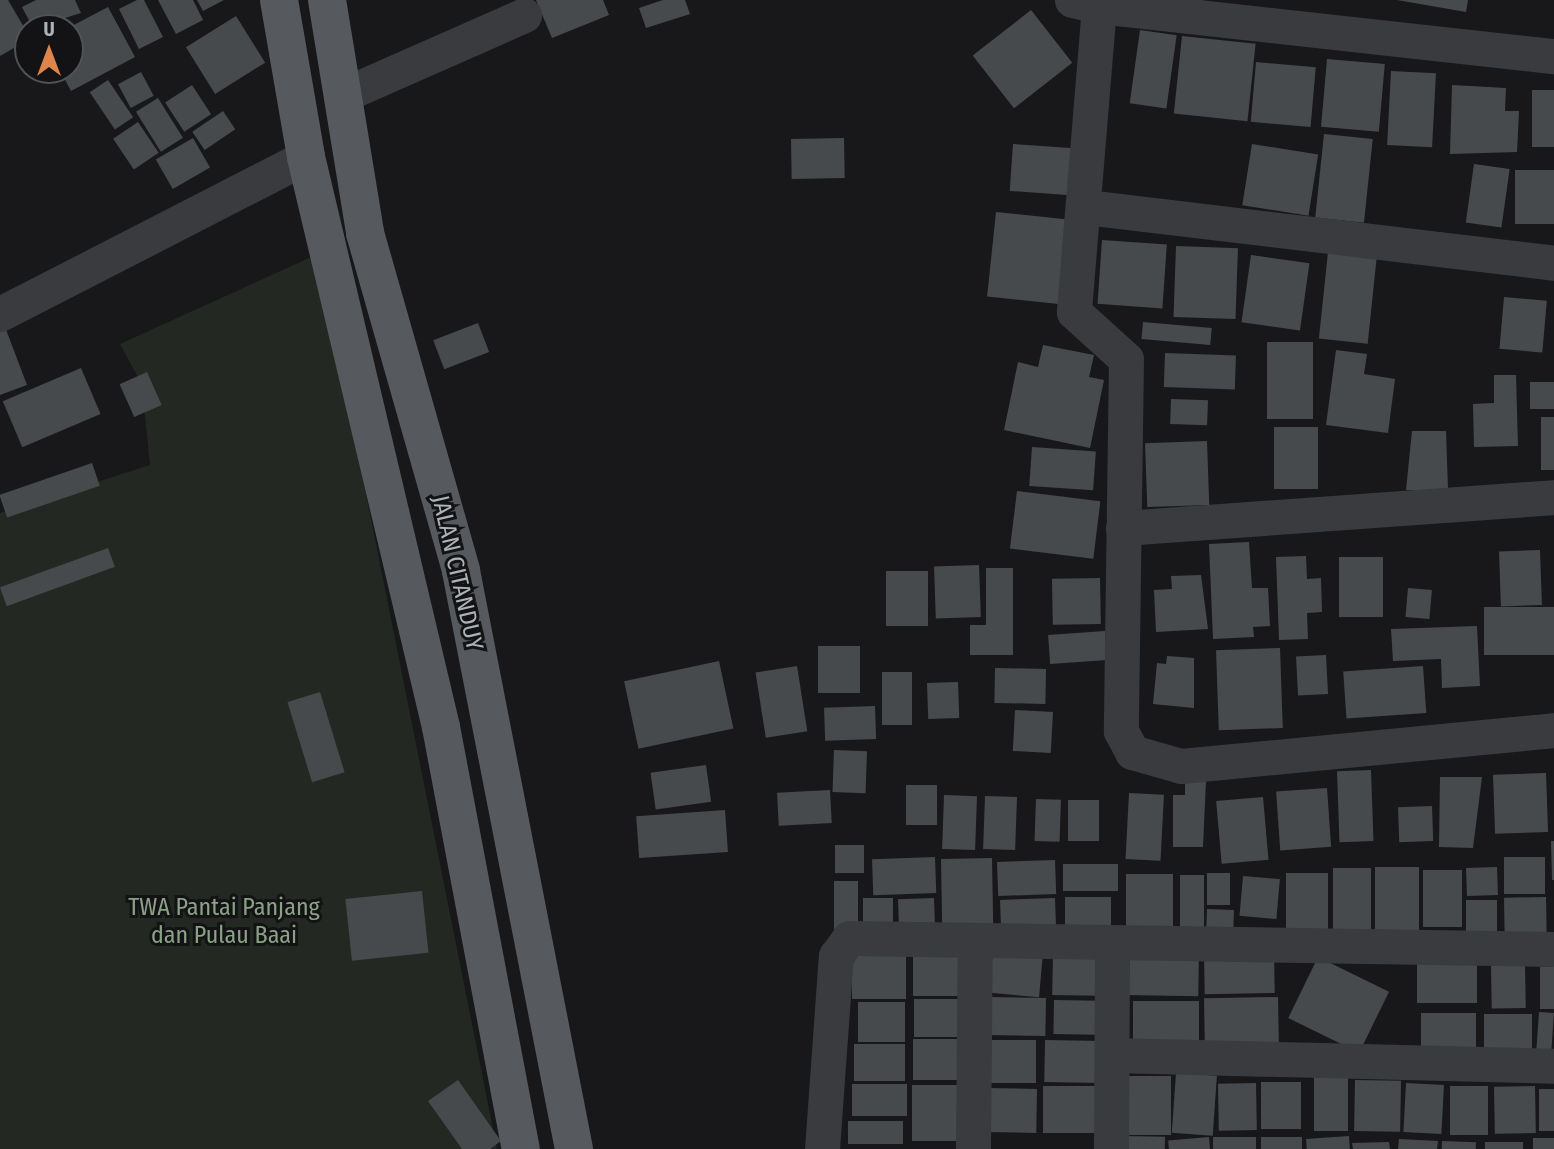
<!DOCTYPE html>
<html>
<head>
<meta charset="utf-8">
<style>
	body { margin:0 }
	#map { position:relative; width:1554px; height:1149px; overflow:hidden; background:#18181a; font-family:"Fira Sans Condensed",sans-serif }
	div>[style] { position:absolute }
	[style*='--x'] { left:calc(var(--x)*1px); top:calc(var(--y)*1px); width:calc(var(--w)*1px); rotate:calc(var(--a)*1deg) }
	.green>* { inset:0; background:#232922 }
	.building>* { inset:0; background:#474a4c; transform-origin:0 0 }
	.minor>* { height:35px; margin:-17.5px; padding:0 17.5px; transform-origin:17.5px; border-radius:17.5px; background:#393b3e }
	.major>* { height:38px; margin:-19px; padding:0 19px; transform-origin:19px; border-radius:19px; background:#56595d }
	span { translate:-50% -50%; white-space:nowrap; text-align:center; line-height:1.15; -webkit-text-stroke:6px #131315; paint-order:stroke }
	.street-label { font-size:24px; color:#abb3b8 }
	.park-label { font-size:24px; color:#8ba185 }
	.north { position:absolute; left:14px; top:14px; width:70px; height:70px; box-sizing:border-box; background:#131315; border:2px solid #505356; border-radius:50%; rotate:0deg; font-size:19px; font-weight:700; line-height:28px; text-align:center; color:#abb3b8 }
	.north::after { content:''; display:block; margin:auto; width:24px; height:32px; background:#df844a; clip-path:polygon(50% 0,100% 100%,50% 72%,0 100%) }
</style>
</head>
<body>
<div id="map">
	<div class="green">
		<div style="clip-path:polygon(318px 254px,497px 1149px,0 1149px,0 513px,150px 465px,144px 406px,150px 399px,120px 344px)"></div>
	</div>
	<div class="building">
		<div style="clip-path:polygon(0 0,8px 0,28px 34px,28px 40px,0 56px)"></div>
		<div style="clip-path:polygon(36px 0,75px 0,81px 13px,33px 28px,22px 7px)"></div>
		<div style="clip-path:polygon(137px 0,144px 0,163px 37px,139px 49px,119px 9px)"></div>
		<div style="clip-path:polygon(158px 0,193px 0,203px 20px,176px 34px)"></div>
		<div style="clip-path:polygon(197px 0,224px 0,203px 11px)"></div>
		<div style="clip-path:polygon(536px 0,603px 0,609px 15px,552px 38px)"></div>
		<div style="clip-path:polygon(663px 0,685px 0,690px 14px,646px 28px,639px 8px)"></div>
		<div style="clip-path:polygon(1397px 0,1468px 0,1466px 12px)"></div>
		<div style="clip-path:polygon(108px 7px,135px 57px,71px 91px,60px 70px,70px 70px,70px 27px)"></div>
		<div style="left:1031px;top:10px;width:67px;height:74px;rotate:52deg"></div>
		<div style="left:236px;top:16px;width:55px;height:59px;rotate:58deg"></div>
		<div style="left:1140px;top:30px;width:37px;height:74px;rotate:8deg"></div>
		<div style="left:1182px;top:36px;width:74px;height:78px;rotate:6deg"></div>
		<div style="left:1327px;top:59px;width:58px;height:68px;rotate:5deg"></div>
		<div style="left:1256px;top:62px;width:60px;height:60px;rotate:5deg"></div>
		<div style="left:1391px;top:71px;width:45px;height:74px;rotate:3deg"></div>
		<div style="left:141px;top:72px;width:27px;height:26px;rotate:62deg"></div>
		<div style="left:108px;top:80px;width:45px;height:22px;rotate:56deg"></div>
		<div style="left:192px;top:85px;width:35px;height:32px;rotate:57deg"></div>
		<div style="clip-path:polygon(1452px 85px,1506px 88px,1505px 111px,1519px 111px,1517px 152px,1450px 154px)"></div>
		<div style="left:1554px;top:90px;width:57px;height:22px;rotate:90deg"></div>
		<div style="left:158px;top:98px;width:47px;height:26px;rotate:58deg"></div>
		<div style="left:223px;top:111px;width:22px;height:37px;rotate:56deg"></div>
		<div style="left:138px;top:122px;width:37px;height:30px;rotate:56deg"></div>
		<div style="left:1324px;top:134px;width:49px;height:84px;rotate:6deg"></div>
		<div style="left:193px;top:138px;width:34px;height:43px;rotate:60deg"></div>
		<div style="left:844px;top:138px;width:40px;height:53px;rotate:89deg"></div>
		<div style="left:1013px;top:144px;width:61px;height:47px;rotate:4deg"></div>
		<div style="left:1252px;top:144px;width:67px;height:62px;rotate:9deg"></div>
		<div style="left:1474px;top:164px;width:36px;height:59px;rotate:8deg"></div>
		<div style="left:1515px;top:170px;width:39px;height:54px"></div>
		<div style="left:996px;top:212px;width:72px;height:85px;rotate:6deg"></div>
		<div style="left:1102px;top:240px;width:65px;height:64px;rotate:4deg"></div>
		<div style="left:1176px;top:246px;width:62px;height:71px;rotate:2deg"></div>
		<div style="left:1328px;top:252px;width:49px;height:87px;rotate:6deg"></div>
		<div style="left:1251px;top:255px;width:59px;height:68px;rotate:8deg"></div>
		<div style="left:1504px;top:297px;width:43px;height:52px;rotate:5deg"></div>
		<div style="left:1143px;top:322px;width:69px;height:17px;rotate:5deg"></div>
		<div style="left:478px;top:323px;width:31px;height:48px;rotate:69deg"></div>
		<div style="clip-path:polygon(5px 327px,27px 385px,0 395px,0 329px)"></div>
		<div style="left:1267px;top:342px;width:46px;height:77px"></div>
		<div style="clip-path:polygon(1043px 345px,1094px 355px,1089px 377px,1104px 380px,1090px 448px,1004px 430px,1018px 362px,1038px 367px)"></div>
		<div style="clip-path:polygon(1336px 350px,1367px 354px,1364px 374px,1395px 379px,1388px 433px,1326px 425px)"></div>
		<div style="left:1165px;top:353px;width:71px;height:34px;rotate:2deg"></div>
		<div style="left:81px;top:368px;width:50px;height:85px;rotate:67deg"></div>
		<div style="left:147px;top:372px;width:36px;height:30px;rotate:66deg"></div>
		<div style="clip-path:polygon(1494px 375px,1516px 375px,1518px 446px,1474px 447px,1473px 404px,1494px 403px)"></div>
		<div style="left:1530px;top:382px;width:24px;height:27px"></div>
		<div style="left:1171px;top:399px;width:37px;height:25px;rotate:2deg"></div>
		<div style="left:1554px;top:417px;width:53px;height:13px;rotate:90deg"></div>
		<div style="left:1274px;top:427px;width:44px;height:62px"></div>
		<div style="clip-path:polygon(1412px 431px,1446px 431px,1448px 490px,1406px 490px)"></div>
		<div style="left:1207px;top:441px;width:64px;height:62px;rotate:88deg"></div>
		<div style="left:1032px;top:447px;width:64px;height:39px;rotate:4deg"></div>
		<div style="left:92px;top:463px;width:24px;height:98px;rotate:71deg"></div>
		<div style="left:1017px;top:491px;width:84px;height:58px;rotate:7deg"></div>
		<div style="clip-path:polygon(1249px 542px,1252px 588px,1268px 588px,1270px 626px,1253px 627px,1254px 637px,1213px 639px,1209px 544px)"></div>
		<div style="left:108px;top:548px;width:20px;height:115px;rotate:70deg"></div>
		<div style="left:1540px;top:550px;width:55px;height:41px;rotate:88deg"></div>
		<div style="clip-path:polygon(1306px 556px,1307px 579px,1321px 578px,1322px 612px,1307px 613px,1308px 639px,1279px 640px,1276px 557px)"></div>
		<div style="left:1339px;top:557px;width:44px;height:60px"></div>
		<div style="left:979px;top:565px;width:52px;height:45px;rotate:88deg"></div>
		<div style="clip-path:polygon(986px 568px,1013px 568px,1013px 655px,970px 655px,970px 625px,986px 625px)"></div>
		<div style="left:886px;top:571px;width:42px;height:55px"></div>
		<div style="clip-path:polygon(1201px 575px,1208px 629px,1156px 632px,1154px 590px,1172px 589px,1171px 576px)"></div>
		<div style="left:1100px;top:578px;width:46px;height:48px;rotate:89deg"></div>
		<div style="left:1408px;top:588px;width:24px;height:29px;rotate:5deg"></div>
		<div style="left:1554px;top:607px;width:48px;height:70px;rotate:90deg"></div>
		<div style="clip-path:polygon(1477px 626px,1480px 686px,1442px 688px,1441px 659px,1393px 661px,1391px 629px)"></div>
		<div style="left:1105px;top:631px;width:29px;height:57px;rotate:86deg"></div>
		<div style="left:818px;top:646px;width:42px;height:47px"></div>
		<div style="left:1280px;top:648px;width:80px;height:64px;rotate:88deg"></div>
		<div style="left:1326px;top:655px;width:39px;height:30px;rotate:87deg"></div>
		<div style="clip-path:polygon(1167px 656px,1194px 658px,1194px 708px,1153px 704px,1157px 663px,1166px 664px)"></div>
		<div style="left:719px;top:661px;width:69px;height:97px;rotate:78deg"></div>
		<div style="left:797px;top:666px;width:66px;height:42px;rotate:81deg"></div>
		<div style="left:1423px;top:666px;width:47px;height:80px;rotate:86deg"></div>
		<div style="left:995px;top:668px;width:51px;height:35px;rotate:1deg"></div>
		<div style="left:882px;top:672px;width:30px;height:53px"></div>
		<div style="left:958px;top:682px;width:36px;height:31px;rotate:88deg"></div>
		<div style="left:320px;top:692px;width:84px;height:34px;rotate:73deg"></div>
		<div style="left:875px;top:706px;width:33px;height:51px;rotate:88deg"></div>
		<div style="left:1015px;top:710px;width:38px;height:41px;rotate:3deg"></div>
		<div style="left:834px;top:750px;width:33px;height:42px;rotate:2deg"></div>
		<div style="left:706px;top:765px;width:37px;height:56px;rotate:82deg"></div>
		<div style="left:1371px;top:770px;width:71px;height:34px;rotate:88deg"></div>
		<div style="left:1546px;top:773px;width:59px;height:53px;rotate:88deg"></div>
		<div style="clip-path:polygon(1440px 777px,1482px 777px,1473px 848px,1439px 847px)"></div>
		<div style="clip-path:polygon(1185px 781px,1206px 781px,1203px 847px,1173px 847px,1173px 795px,1185px 795px)"></div>
		<div style="left:906px;top:785px;width:31px;height:40px"></div>
		<div style="left:1327px;top:788px;width:59px;height:51px;rotate:86deg"></div>
		<div style="left:830px;top:790px;width:33px;height:53px;rotate:87deg"></div>
		<div style="left:1129px;top:793px;width:35px;height:66px;rotate:3deg"></div>
		<div style="left:944px;top:795px;width:33px;height:54px;rotate:2deg"></div>
		<div style="left:985px;top:796px;width:32px;height:53px;rotate:2deg"></div>
		<div style="left:1263px;top:797px;width:63px;height:47px;rotate:85deg"></div>
		<div style="left:1036px;top:799px;width:25px;height:42px;rotate:2deg"></div>
		<div style="left:1068px;top:800px;width:31px;height:41px"></div>
		<div style="left:1432px;top:806px;width:35px;height:34px;rotate:88deg"></div>
		<div style="left:725px;top:810px;width:42px;height:89px;rotate:86deg"></div>
		<div style="clip-path:polygon(1551px 841px,1554px 841px,1554px 880px,1552px 880px)"></div>
		<div style="left:835px;top:845px;width:29px;height:28px"></div>
		<div style="left:935px;top:857px;width:36px;height:63px;rotate:88deg"></div>
		<div style="left:1504px;top:857px;width:41px;height:37px"></div>
		<div style="left:992px;top:858px;width:71px;height:51px;rotate:89deg"></div>
		<div style="left:1055px;top:860px;width:34px;height:58px;rotate:88deg"></div>
		<div style="left:1063px;top:864px;width:55px;height:27px"></div>
		<div style="left:1375px;top:867px;width:44px;height:73px"></div>
		<div style="left:1497px;top:867px;width:28px;height:31px;rotate:88deg"></div>
		<div style="left:1333px;top:868px;width:38px;height:69px"></div>
		<div style="left:1462px;top:870px;width:57px;height:39px;rotate:90deg"></div>
		<div style="left:1207px;top:873px;width:23px;height:32px"></div>
		<div style="left:1286px;top:873px;width:42px;height:59px"></div>
		<div style="left:1173px;top:874px;width:58px;height:47px;rotate:90deg"></div>
		<div style="left:1180px;top:875px;width:24px;height:57px"></div>
		<div style="left:1243px;top:876px;width:37px;height:40px;rotate:5deg"></div>
		<div style="left:834px;top:881px;width:24px;height:48px"></div>
		<div style="left:422px;top:891px;width:62px;height:77px;rotate:84deg"></div>
		<div style="left:1065px;top:897px;width:46px;height:33px"></div>
		<div style="left:1546px;top:897px;width:39px;height:42px;rotate:89deg"></div>
		<div style="left:863px;top:898px;width:30px;height:30px"></div>
		<div style="left:934px;top:898px;width:33px;height:36px;rotate:88deg"></div>
		<div style="left:1055px;top:898px;width:30px;height:55px;rotate:88deg"></div>
		<div style="left:1466px;top:900px;width:31px;height:37px"></div>
		<div style="left:1207px;top:909px;width:27px;height:29px;rotate:2deg"></div>
		<div style="left:993px;top:950px;width:50px;height:43px;rotate:5deg"></div>
		<div style="left:913px;top:951px;width:55px;height:45px"></div>
		<div style="left:1053px;top:951px;width:47px;height:44px;rotate:1deg"></div>
		<div style="left:1127px;top:951px;width:72px;height:44px;rotate:1deg"></div>
		<div style="left:852px;top:952px;width:54px;height:47px"></div>
		<div style="left:1274px;top:952px;width:41px;height:70px;rotate:89deg"></div>
		<div style="left:1318px;top:957px;width:79px;height:68px;rotate:26deg"></div>
		<div style="left:1417px;top:964px;width:60px;height:39px"></div>
		<div style="left:1525px;top:965px;width:43px;height:34px;rotate:89deg"></div>
		<div style="left:1540px;top:967px;width:14px;height:42px"></div>
		<div style="left:988px;top:997px;width:58px;height:38px;rotate:1deg"></div>
		<div style="left:1278px;top:997px;width:53px;height:74px;rotate:89deg"></div>
		<div style="left:914px;top:999px;width:54px;height:38px"></div>
		<div style="left:1054px;top:1000px;width:45px;height:34px;rotate:1deg"></div>
		<div style="left:1133px;top:1001px;width:66px;height:52px"></div>
		<div style="left:858px;top:1002px;width:47px;height:40px"></div>
		<div style="left:1539px;top:1012px;width:15px;height:42px;rotate:4deg"></div>
		<div style="left:1421px;top:1013px;width:55px;height:42px"></div>
		<div style="left:1484px;top:1014px;width:48px;height:44px"></div>
		<div style="left:913px;top:1039px;width:54px;height:41px"></div>
		<div style="left:987px;top:1040px;width:49px;height:43px"></div>
		<div style="left:1045px;top:1040px;width:57px;height:42px;rotate:1deg"></div>
		<div style="left:854px;top:1044px;width:51px;height:37px"></div>
		<div style="left:1176px;top:1073px;width:41px;height:60px;rotate:4deg"></div>
		<div style="left:1127px;top:1076px;width:44px;height:59px"></div>
		<div style="left:1314px;top:1076px;width:34px;height:55px"></div>
		<div style="clip-path:polygon(458px 1080px,501px 1141px,490px 1149px,462px 1149px,428px 1101px)"></div>
		<div style="left:1355px;top:1080px;width:46px;height:51px;rotate:1deg"></div>
		<div style="left:1261px;top:1082px;width:40px;height:47px"></div>
		<div style="left:1256px;top:1083px;width:47px;height:38px;rotate:89deg"></div>
		<div style="left:1406px;top:1083px;width:38px;height:49px;rotate:3deg"></div>
		<div style="left:852px;top:1084px;width:55px;height:32px"></div>
		<div style="left:912px;top:1085px;width:54px;height:56px"></div>
		<div style="left:1043px;top:1086px;width:61px;height:47px"></div>
		<div style="left:1450px;top:1086px;width:38px;height:49px"></div>
		<div style="left:1535px;top:1086px;width:47px;height:41px;rotate:89deg"></div>
		<div style="left:985px;top:1088px;width:52px;height:44px;rotate:1deg"></div>
		<div style="left:1539px;top:1089px;width:15px;height:42px"></div>
		<div style="left:848px;top:1121px;width:55px;height:23px"></div>
		<div style="left:1121px;top:1136px;width:44px;height:13px;rotate:1deg"></div>
		<div style="left:1349px;top:1136px;width:13px;height:43px;rotate:86deg"></div>
		<div style="left:1209px;top:1137px;width:12px;height:41px;rotate:85deg"></div>
		<div style="left:1256px;top:1137px;width:12px;height:43px;rotate:90deg"></div>
		<div style="left:1302px;top:1137px;width:12px;height:41px;rotate:90deg"></div>
		<div style="left:1533px;top:1138px;width:21px;height:11px"></div>
		<div style="clip-path:polygon(1399px 1139px,1438px 1141px,1437px 1149px,1398px 1149px)"></div>
		<div style="left:1442px;top:1141px;width:34px;height:8px;rotate:2deg"></div>
		<div style="clip-path:polygon(1389px 1142px,1390px 1149px,1353px 1149px,1352px 1143px)"></div>
		<div style="left:1485px;top:1142px;width:38px;height:7px"></div>
	</div>
	<div class="minor">
		<div style="--x:1072;--y:0;--w:28;--a:13"></div>
		<div style="--x:1099;--y:6;--w:307;--a:94.7"></div>
		<div style="--x:1074;--y:312;--w:70;--a:42.1"></div>
		<div style="--x:1126;--y:359;--w:372;--a:90.8"></div>
		<div style="--x:1121;--y:731;--w:24;--a:62"></div>
		<div style="--x:1132;--y:752;--w:51;--a:15.9"></div>
		<div style="--x:1181;--y:766;--w:375;--a:-5.5"></div>
		<div style="--x:1099;--y:6;--w:458;--a:6.3"></div>
		<div style="--x:343;--y:95;--w:198;--a:-23.8"></div>
		<div style="--x:1086;--y:207;--w:471;--a:6.8"></div>
		<div style="--x:0;--y:314;--w:344;--a:-27.2"></div>
		<div style="--x:1123;--y:528;--w:432;--a:-4.1"></div>
		<div style="--x:1113;--y:1055;--w:441;--a:1.4"></div>
		<div style="--x:822;--y:1149;--w:194;--a:-85.9"></div>
		<div style="--x:836;--y:956;--w:22;--a:-54"></div>
		<div style="--x:849;--y:938;--w:705;--a:0.89"></div>
		<div style="--x:973;--y:1149;--w:209;--a:-89.5"></div>
		<div style="--x:1111;--y:1149;--w:207;--a:-89.7"></div>
	</div>
	<div class="major">
		<div style="--x:279;--y:0;--w:159;--a:80.2"></div>
		<div style="--x:306;--y:157;--w:586;--a:76.68"></div>
		<div style="--x:441;--y:727;--w:430;--a:79.3"></div>
		<div style="--x:327;--y:0;--w:236;--a:80.7"></div>
		<div style="--x:365;--y:233;--w:351;--a:74.1"></div>
		<div style="--x:461;--y:571;--w:589;--a:78.94"></div>
	</div>
	<div class="street-label">
		<span style="left:457px;top:573px;rotate:77deg">JALAN CITANDUY</span>
	</div>
	<div class="park-label">
		<span style="left:224px;top:922px">TWA Pantai Panjang<br>dan Pulau Baai</span>
	</div>
	<div class="north">U</div>
</div>
</body>
</html>
